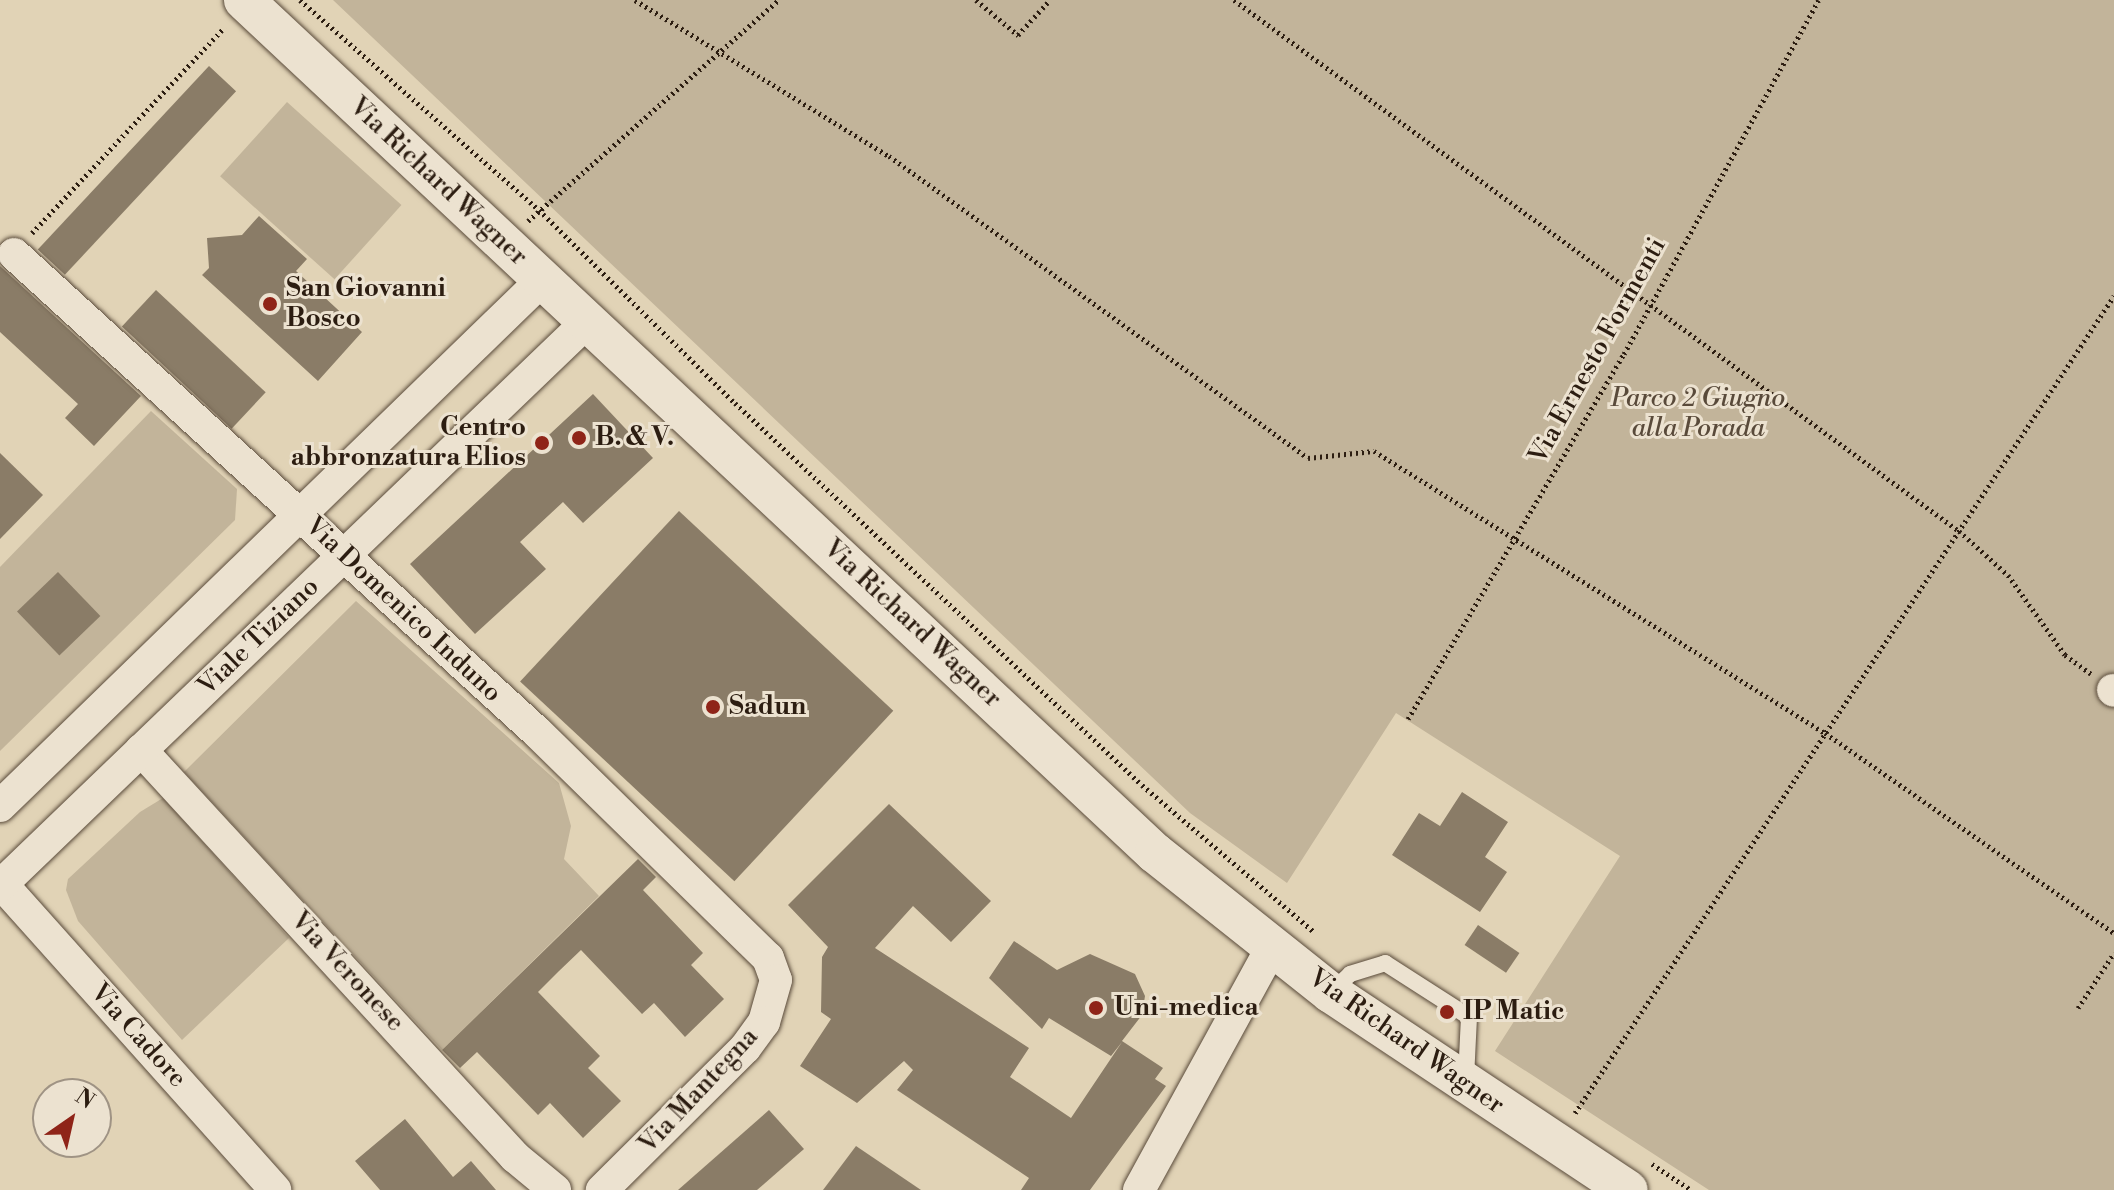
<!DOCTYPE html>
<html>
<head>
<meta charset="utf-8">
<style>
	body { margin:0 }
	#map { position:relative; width:2114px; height:1190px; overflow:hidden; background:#e1d3b6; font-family:"Libre Bodoni",serif }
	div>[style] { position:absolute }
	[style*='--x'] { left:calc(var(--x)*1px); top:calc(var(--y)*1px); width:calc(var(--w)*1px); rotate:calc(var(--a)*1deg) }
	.green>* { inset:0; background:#c2b49a; transform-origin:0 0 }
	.building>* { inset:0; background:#8a7c67; transform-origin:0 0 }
	.path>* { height:5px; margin-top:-2.5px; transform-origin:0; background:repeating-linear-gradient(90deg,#2c1d11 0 2px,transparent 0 6px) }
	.roads { filter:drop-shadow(0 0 2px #594a3a) drop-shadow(0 0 2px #594a3a) }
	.service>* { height:16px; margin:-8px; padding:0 8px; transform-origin:8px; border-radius:8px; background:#ece2d0 }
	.minor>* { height:32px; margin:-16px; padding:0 16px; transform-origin:16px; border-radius:16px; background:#ece2d0 }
	.tertiary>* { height:40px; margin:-20px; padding:0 20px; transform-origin:20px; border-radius:20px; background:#ece2d0 }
	.dots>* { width:22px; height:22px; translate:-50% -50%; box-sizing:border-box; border:4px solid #ece2d0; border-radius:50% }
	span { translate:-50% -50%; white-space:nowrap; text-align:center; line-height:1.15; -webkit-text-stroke:6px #ece2d0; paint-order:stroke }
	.street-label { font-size:26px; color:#2c1d11 }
	.poi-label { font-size:26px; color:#2c1d11; font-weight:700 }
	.left { translate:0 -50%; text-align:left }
	.right { translate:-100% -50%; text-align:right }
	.park-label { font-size:26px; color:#594a3a; font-style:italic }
	.north { position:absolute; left:32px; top:1078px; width:80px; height:80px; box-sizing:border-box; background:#ece2d0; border:2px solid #9f9384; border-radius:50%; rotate:34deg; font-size:22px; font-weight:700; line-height:32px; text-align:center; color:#2c1d11 }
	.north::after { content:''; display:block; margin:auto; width:28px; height:36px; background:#8f2418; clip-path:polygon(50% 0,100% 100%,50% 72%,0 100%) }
</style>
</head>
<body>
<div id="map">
	<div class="green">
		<div style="clip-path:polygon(333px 0,2114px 0,2114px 1190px,1709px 1190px,1495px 1051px,1620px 856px,1396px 713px,1287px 883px,1190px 813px)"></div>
		<div style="left:287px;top:102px;width:154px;height:100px;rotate:42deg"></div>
		<div style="clip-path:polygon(151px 411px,237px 489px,235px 520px,0 751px,0 567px)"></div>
		<div style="clip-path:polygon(356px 601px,559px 783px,571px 826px,564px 859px,599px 896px,442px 1050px,184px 772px)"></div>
		<div style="clip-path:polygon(163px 798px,289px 938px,182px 1040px,78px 921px,66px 890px,68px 879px,140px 812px)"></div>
	</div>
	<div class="building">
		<div style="left:209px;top:66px;width:37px;height:251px;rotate:43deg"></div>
		<div style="clip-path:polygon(259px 216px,307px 259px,296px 271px,362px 332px,318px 381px,202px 275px,209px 268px,207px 238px,242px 235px)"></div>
		<div style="clip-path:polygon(0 266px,141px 396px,94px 446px,65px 418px,78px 404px,0 332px)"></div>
		<div style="left:156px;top:290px;width:150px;height:50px;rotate:43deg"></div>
		<div style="clip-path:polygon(593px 394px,653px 458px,583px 523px,563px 502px,520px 542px,546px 569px,475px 634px,410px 564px)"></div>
		<div style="clip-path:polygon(0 453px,43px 495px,0 539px)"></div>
		<div style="left:679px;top:511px;width:293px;height:233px;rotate:43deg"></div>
		<div style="left:58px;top:572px;width:61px;height:57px;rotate:46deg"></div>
		<div style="clip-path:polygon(1462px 792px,1508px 822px,1485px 857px,1507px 872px,1480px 912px,1392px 855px,1419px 813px,1440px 826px)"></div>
		<div style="clip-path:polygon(889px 804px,991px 901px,951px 942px,913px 906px,875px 948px,1029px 1048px,1010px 1077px,1071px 1118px,1122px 1042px,1111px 1056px,1049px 1018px,1042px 1029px,989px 978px,1014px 941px,1057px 970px,1090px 954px,1135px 974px,1145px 996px,1142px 1015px,1122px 1041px,1163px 1068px,1155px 1079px,1166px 1086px,1090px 1190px,1021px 1190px,1029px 1178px,897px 1090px,913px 1070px,904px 1061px,857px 1103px,800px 1066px,831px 1019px,821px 1012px,822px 957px,828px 947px,788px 905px)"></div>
		<div style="clip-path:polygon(638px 859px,656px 877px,643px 890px,703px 953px,691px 965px,724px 999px,685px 1037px,654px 1003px,642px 1014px,581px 950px,559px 971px,538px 992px,600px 1056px,588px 1068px,621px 1101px,583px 1138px,550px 1103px,538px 1115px,477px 1052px,460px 1068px,442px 1050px)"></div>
		<div style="left:1478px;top:925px;width:50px;height:24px;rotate:34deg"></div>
		<div style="clip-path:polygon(769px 1110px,804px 1149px,757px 1190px,678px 1190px)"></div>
		<div style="clip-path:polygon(405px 1119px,453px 1177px,471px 1161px,496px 1190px,380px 1190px,355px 1161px)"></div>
		<div style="clip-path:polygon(856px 1146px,921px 1190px,823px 1190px)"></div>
	</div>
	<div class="path">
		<div style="--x:300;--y:0;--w:318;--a:41.3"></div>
		<div style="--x:539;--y:210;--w:275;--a:44.6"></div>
		<div style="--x:735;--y:403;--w:558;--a:43.19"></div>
		<div style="--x:1142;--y:785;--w:226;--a:40.5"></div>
		<div style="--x:635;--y:0;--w:298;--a:31.6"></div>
		<div style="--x:889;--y:156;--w:516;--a:35.78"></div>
		<div style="--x:1308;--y:458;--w:66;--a:-6.1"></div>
		<div style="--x:1374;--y:451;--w:532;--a:32.02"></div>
		<div style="--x:1825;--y:733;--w:351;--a:34.7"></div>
		<div style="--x:976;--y:0;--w:55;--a:39.8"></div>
		<div style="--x:1018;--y:35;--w:47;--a:-47.6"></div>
		<div style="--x:1234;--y:0;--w:899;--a:36.22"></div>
		<div style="--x:1959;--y:531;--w:66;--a:41.9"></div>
		<div style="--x:2008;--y:575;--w:98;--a:54.5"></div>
		<div style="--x:2065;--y:655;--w:32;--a:36"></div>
		<div style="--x:528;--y:221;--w:334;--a:-41.4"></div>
		<div style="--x:32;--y:233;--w:282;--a:-46.9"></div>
		<div style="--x:1408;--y:719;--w:424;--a:-59.4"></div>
		<div style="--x:1624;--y:354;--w:404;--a:-61.2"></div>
		<div style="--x:2078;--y:1008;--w:66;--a:-56.8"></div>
		<div style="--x:1575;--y:1113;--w:979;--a:-56.59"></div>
		<div style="--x:1652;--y:1164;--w:47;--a:33.7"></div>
	</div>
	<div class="roads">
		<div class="service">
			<div style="--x:1331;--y:992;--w:26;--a:-43"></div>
			<div style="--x:1350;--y:974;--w:37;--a:-17"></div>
			<div style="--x:1385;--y:963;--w:100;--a:32.7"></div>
			<div style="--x:1469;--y:1017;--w:62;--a:92.8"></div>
		</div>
		<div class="minor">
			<div style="--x:14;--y:254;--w:709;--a:42.43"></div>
			<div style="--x:537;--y:732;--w:323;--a:44.4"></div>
			<div style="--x:768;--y:958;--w:23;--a:70"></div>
			<div style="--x:776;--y:980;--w:44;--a:105.9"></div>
			<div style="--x:764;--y:1022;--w:32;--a:126"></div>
			<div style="--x:745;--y:1048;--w:202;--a:135.2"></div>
			<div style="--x:2113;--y:690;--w:1;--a:45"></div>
			<div style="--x:141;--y:750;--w:553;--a:47.42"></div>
			<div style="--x:515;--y:1157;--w:52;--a:39.5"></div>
			<div style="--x:0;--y:806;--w:755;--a:-44.14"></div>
			<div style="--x:0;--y:882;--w:413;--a:48.2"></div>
			<div style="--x:0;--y:886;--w:814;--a:-43.86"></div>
			<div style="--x:1139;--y:1190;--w:277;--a:-61.3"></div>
		</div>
		<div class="tertiary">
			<div style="--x:244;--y:0;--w:1248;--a:43.12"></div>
			<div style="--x:1155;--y:853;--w:225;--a:38.5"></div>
			<div style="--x:1331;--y:993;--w:356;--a:33.6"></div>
		</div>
	</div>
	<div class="dots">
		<div style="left:270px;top:304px;background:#8f2418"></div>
		<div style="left:579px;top:438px;background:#8f2418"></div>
		<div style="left:542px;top:443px;background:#8f2418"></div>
		<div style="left:713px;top:707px;background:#8f2418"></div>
		<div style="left:1096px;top:1008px;background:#8f2418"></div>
		<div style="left:1447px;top:1012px;background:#8f2418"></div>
	</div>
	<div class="street-label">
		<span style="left:438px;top:182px;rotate:43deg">Via Richard Wagner</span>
		<span style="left:1598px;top:351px;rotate:-61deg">Via Ernesto Formenti</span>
		<span style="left:403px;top:610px;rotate:43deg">Via Domenico Induno</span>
		<span style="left:912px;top:624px;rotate:43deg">Via Richard Wagner</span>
		<span style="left:259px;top:637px;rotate:-44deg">Viale Tiziano</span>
		<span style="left:347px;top:972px;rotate:47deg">Via Veronese</span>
		<span style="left:138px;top:1036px;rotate:48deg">Via Cadore</span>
		<span style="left:1406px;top:1042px;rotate:35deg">Via Richard Wagner</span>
		<span style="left:699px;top:1091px;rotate:-47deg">Via Mantegna</span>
	</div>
	<div class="poi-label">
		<span class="left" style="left:286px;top:304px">San Giovanni<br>Bosco</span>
		<span class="right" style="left:526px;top:443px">Centro<br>abbronzatura Elios</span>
		<span class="left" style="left:595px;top:438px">B. &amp; V.</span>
		<span class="left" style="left:729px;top:707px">Sadun</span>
		<span class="left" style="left:1114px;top:1008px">Uni-medica</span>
		<span class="left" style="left:1463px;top:1012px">IP Matic</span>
	</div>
	<div class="park-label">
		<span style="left:1698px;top:414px">Parco 2 Giugno<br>alla Porada</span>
	</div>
	<div class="north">N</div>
</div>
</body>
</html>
